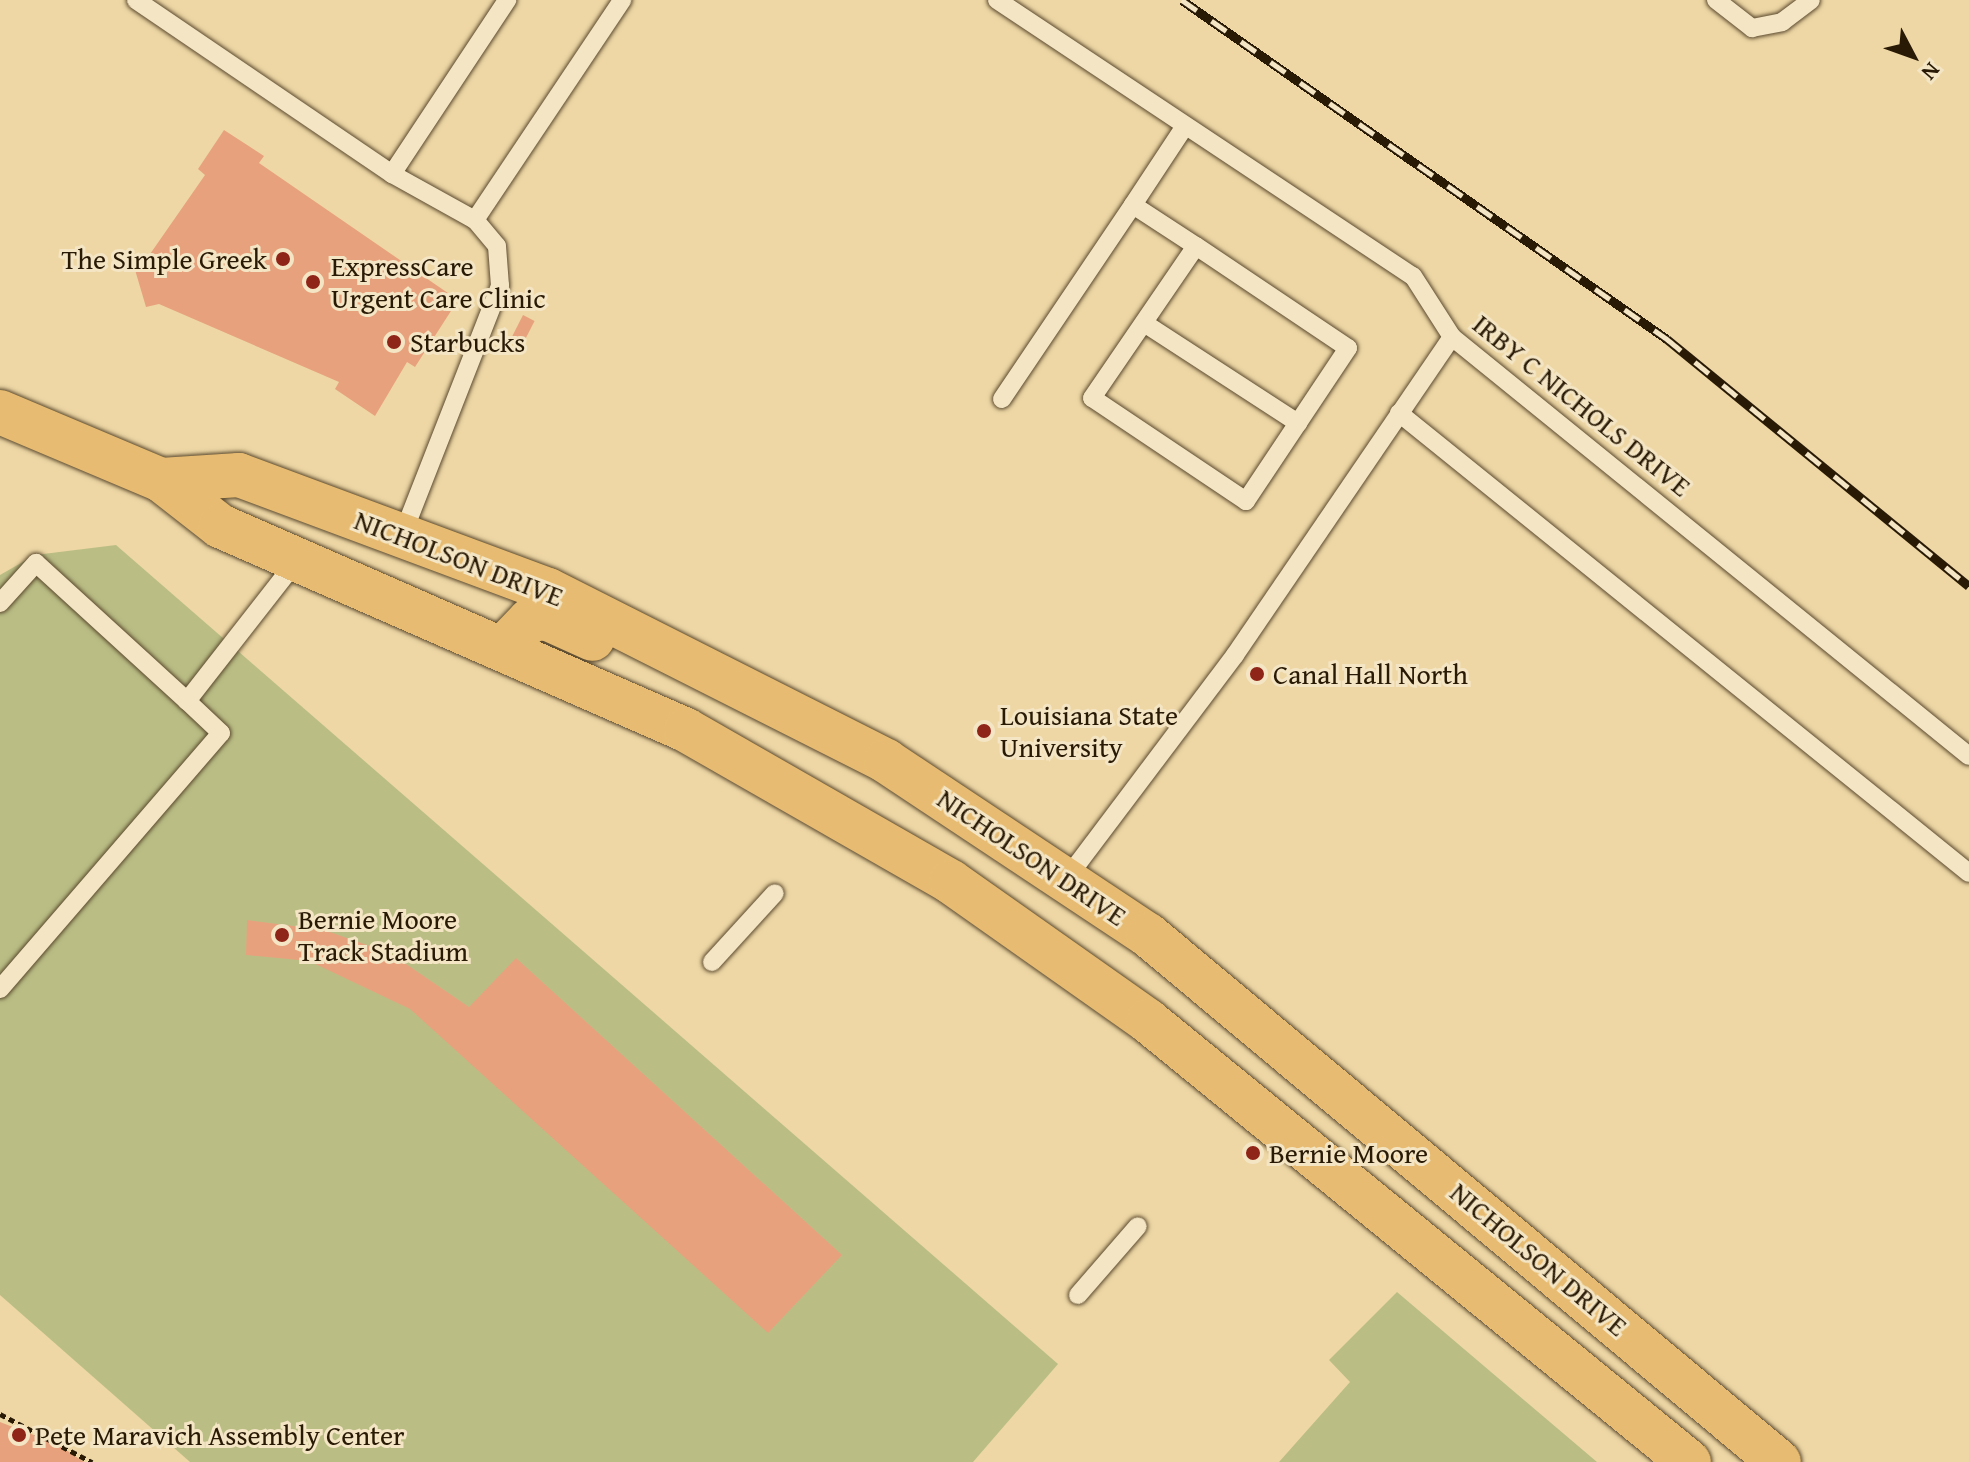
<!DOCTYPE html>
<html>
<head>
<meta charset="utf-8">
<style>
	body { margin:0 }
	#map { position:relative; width:1969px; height:1462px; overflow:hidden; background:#eed7a5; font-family:"Gentium Book Plus",serif }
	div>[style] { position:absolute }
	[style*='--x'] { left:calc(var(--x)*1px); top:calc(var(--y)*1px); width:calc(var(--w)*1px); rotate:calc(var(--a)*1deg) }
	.green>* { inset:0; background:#babe85 }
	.building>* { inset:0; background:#e7a27d; transform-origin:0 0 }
	.path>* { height:5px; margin-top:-2.5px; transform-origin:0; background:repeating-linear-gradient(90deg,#291a06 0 6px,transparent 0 10px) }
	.roads { filter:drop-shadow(0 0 2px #5a492e) drop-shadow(0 0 2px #5a492e) }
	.service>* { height:18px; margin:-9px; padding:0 9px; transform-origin:9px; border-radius:9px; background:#f4e5c4 }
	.primary>* { height:44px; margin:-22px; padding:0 22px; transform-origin:22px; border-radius:22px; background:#e7bc72 }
	.rail>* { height:9px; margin-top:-4.5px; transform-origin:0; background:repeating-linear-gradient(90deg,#f4e5c4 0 18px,#291a06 0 36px); box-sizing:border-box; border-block:2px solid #291a06 }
	.dots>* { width:22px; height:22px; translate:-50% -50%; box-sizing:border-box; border:4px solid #f4e5c4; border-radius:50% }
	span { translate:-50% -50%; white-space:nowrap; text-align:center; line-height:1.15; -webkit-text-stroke:6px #f4e5c4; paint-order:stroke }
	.poi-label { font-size:28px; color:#291a06 }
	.right { translate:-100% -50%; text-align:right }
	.left { translate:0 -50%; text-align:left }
	.street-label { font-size:28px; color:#291a06 }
	.north { position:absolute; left:1873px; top:16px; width:80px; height:80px; -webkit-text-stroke:6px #f4e5c4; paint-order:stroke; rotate:131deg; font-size:22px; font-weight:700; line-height:32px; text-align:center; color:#291a06 }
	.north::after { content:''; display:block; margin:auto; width:28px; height:36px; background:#291a06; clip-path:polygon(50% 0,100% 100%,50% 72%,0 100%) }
</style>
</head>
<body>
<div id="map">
	<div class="green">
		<div style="clip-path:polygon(116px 545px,1058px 1364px,973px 1462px,190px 1462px,0 1295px,0 575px,35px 555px)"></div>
		<div style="clip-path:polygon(1397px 1292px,1597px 1462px,1279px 1462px,1350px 1382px,1329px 1360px)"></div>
	</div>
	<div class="building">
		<div style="clip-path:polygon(224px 130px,264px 156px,259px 163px,458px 300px,415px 367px,407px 362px,375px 416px,335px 389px,339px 382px,159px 304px,146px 307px,133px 263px,148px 257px,205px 175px,198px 169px)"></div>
		<div style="left:523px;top:315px;width:13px;height:24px;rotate:27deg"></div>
		<div style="clip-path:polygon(247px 920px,324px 930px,390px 953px,469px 1007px,516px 958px,842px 1255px,768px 1333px,410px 1009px,309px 961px,246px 955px)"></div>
		<div style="clip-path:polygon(0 1422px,57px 1444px,84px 1462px,0 1462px)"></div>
	</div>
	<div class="path">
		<div style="--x:0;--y:1414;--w:104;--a:27.6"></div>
	</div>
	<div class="roads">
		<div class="service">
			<div style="--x:136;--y:0;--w:310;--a:34.2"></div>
			<div style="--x:392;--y:174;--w:95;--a:29"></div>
			<div style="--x:997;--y:0;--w:499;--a:33.6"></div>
			<div style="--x:1413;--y:276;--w:72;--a:57.4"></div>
			<div style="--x:1452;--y:337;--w:665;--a:39.02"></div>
			<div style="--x:1716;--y:0;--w:46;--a:37.9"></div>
			<div style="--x:1752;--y:28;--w:31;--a:-11"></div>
			<div style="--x:1782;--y:22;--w:36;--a:-37"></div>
			<div style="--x:1185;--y:126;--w:95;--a:123.4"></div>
			<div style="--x:1133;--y:205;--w:75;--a:33.1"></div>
			<div style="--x:1196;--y:246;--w:183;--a:33.9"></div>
			<div style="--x:1348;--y:348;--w:184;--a:123.7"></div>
			<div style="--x:1246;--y:501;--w:185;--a:-146.2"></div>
			<div style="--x:1092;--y:398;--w:184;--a:-55.6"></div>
			<div style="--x:392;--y:174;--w:209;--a:-56.5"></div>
			<div style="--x:1144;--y:323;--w:184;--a:33"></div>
			<div style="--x:1002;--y:399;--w:234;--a:-56"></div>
			<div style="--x:1399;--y:413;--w:732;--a:38.9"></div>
			<div style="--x:402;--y:536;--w:269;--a:-68.6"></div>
			<div style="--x:500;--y:286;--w:40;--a:-94.3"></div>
			<div style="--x:497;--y:246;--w:34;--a:-130"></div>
			<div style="--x:475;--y:220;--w:265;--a:-56.2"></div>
			<div style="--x:0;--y:603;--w:54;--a:-48"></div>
			<div style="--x:36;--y:563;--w:205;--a:42.4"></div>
			<div style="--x:1067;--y:878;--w:279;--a:-53"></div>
			<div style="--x:1235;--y:655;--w:385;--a:-55.7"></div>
			<div style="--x:712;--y:962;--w:93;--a:-47.6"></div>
			<div style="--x:0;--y:989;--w:338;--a:-49.2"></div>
			<div style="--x:221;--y:733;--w:47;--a:-136.7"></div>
			<div style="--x:187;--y:701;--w:179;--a:-52"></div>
			<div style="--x:1078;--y:1295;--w:91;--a:-49"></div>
		</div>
		<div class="primary">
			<div style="--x:0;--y:412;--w:175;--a:22.9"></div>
			<div style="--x:161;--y:480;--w:75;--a:37.9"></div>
			<div style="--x:220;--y:526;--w:509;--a:23.64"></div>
			<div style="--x:686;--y:730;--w:305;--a:29.8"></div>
			<div style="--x:951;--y:882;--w:241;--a:35.2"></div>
			<div style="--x:1148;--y:1021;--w:698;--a:39.19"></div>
			<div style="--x:161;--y:480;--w:78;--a:-3.7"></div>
			<div style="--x:239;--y:475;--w:330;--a:20.4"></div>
			<div style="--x:548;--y:590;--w:379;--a:26.8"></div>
			<div style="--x:886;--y:761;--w:315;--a:33.6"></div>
			<div style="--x:1148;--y:935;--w:822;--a:39.87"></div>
			<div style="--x:504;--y:647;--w:37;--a:-46"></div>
			<div style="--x:530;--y:620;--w:16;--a:-7"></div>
			<div style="--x:546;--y:618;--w:51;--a:24.1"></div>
		</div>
	</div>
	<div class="rail">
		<div style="--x:1182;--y:0;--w:592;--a:34.95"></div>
		<div style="--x:1667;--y:339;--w:390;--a:39.3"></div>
	</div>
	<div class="dots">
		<div style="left:283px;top:259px;background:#8f2418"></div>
		<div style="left:313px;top:282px;background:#8f2418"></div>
		<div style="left:394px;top:342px;background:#8f2418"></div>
		<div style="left:1257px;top:674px;background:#8f2418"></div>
		<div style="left:984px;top:731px;background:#8f2418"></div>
		<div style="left:282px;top:935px;background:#8f2418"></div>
		<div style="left:1253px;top:1153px;background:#8f2418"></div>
		<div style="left:19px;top:1435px;background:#8f2418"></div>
	</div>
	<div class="poi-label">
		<span class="right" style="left:267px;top:259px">The Simple Greek</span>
		<span class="left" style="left:331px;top:282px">ExpressCare<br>Urgent Care Clinic</span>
		<span class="left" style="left:410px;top:342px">Starbucks</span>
		<span class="left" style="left:1273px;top:674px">Canal Hall North</span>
		<span class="left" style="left:1000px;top:731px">Louisiana State<br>University</span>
		<span class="left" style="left:298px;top:935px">Bernie Moore<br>Track Stadium</span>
		<span class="left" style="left:1269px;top:1153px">Bernie Moore</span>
		<span class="left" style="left:35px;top:1435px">Pete Maravich Assembly Center</span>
	</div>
	<div class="street-label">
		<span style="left:1582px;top:405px;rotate:39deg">IRBY C NICHOLS DRIVE</span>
		<span style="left:459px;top:558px;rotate:21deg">NICHOLSON DRIVE</span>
		<span style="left:1032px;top:857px;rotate:34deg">NICHOLSON DRIVE</span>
		<span style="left:1539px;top:1259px;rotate:40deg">NICHOLSON DRIVE</span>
	</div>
	<div class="north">N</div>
</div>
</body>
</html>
